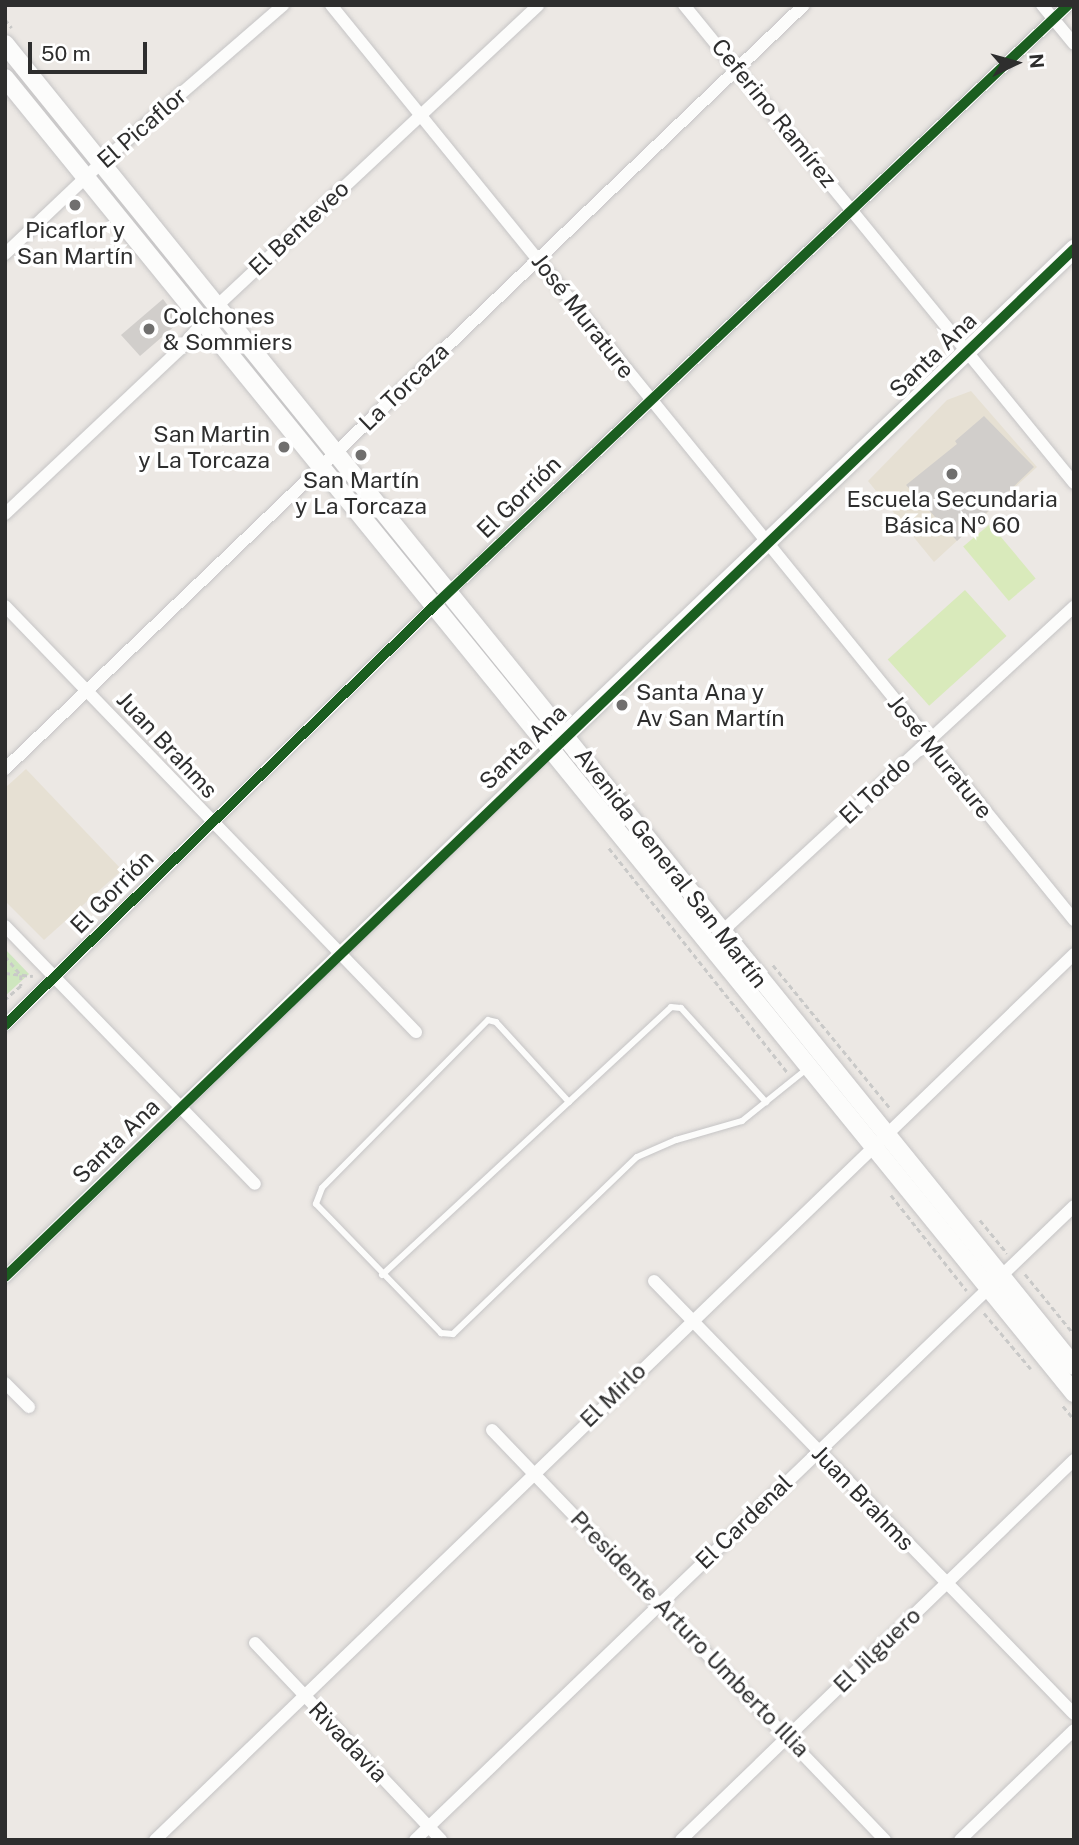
<!DOCTYPE html>
<html>
<head>
<meta charset="utf-8">
<style>
	body { margin:0 }
	#map { position:relative; width:1079px; height:1845px; overflow:hidden; background:#ece8e4; font-family:"Public Sans",sans-serif }
	div>[style] { position:absolute }
	[style*='--x'] { left:calc(var(--x)*1px); top:calc(var(--y)*1px); width:calc(var(--w)*1px); rotate:calc(var(--a)*1deg) }
	.education>* { inset:0; background:#e6e0d3 }
	.green>* { inset:0; background:#cee6be }
	.pitch>* { inset:0; background:#d9eabb; transform-origin:0 0 }
	.building>* { inset:0; background:#d1cecb }
	.path>* { height:2.5px; margin-top:-1.25px; transform-origin:0; background:repeating-linear-gradient(90deg,#c9c9c8 0 5px,transparent 0 8.5px) }
	.roads { filter:drop-shadow(0 0 2px #c5c4c5) drop-shadow(0 0 2px #c5c4c5) }
	.lane>* { height:6px; margin:-3px; padding:0 3px; transform-origin:3px; border-radius:3px; background:#fcfcfb }
	.street>* { height:12px; margin:-6px; padding:0 6px; transform-origin:6px; border-radius:6px; background:#fcfcfb }
	.secondary>* { height:18px; margin:-9px; padding:0 9px; transform-origin:9px; border-radius:9px; background:#fcfcfb }
	.cycleway>* { height:10px; margin:-5px; padding:0 5px; transform-origin:5px; border-radius:5px; background:#1b5e20 }
	.dots>* { width:19px; height:19px; translate:-50% -50%; box-sizing:border-box; border:4px solid #fff; border-radius:50% }
	span { translate:-50% -50%; white-space:nowrap; text-align:center; line-height:1.15; -webkit-text-stroke:7px #fff; paint-order:stroke }
	.street-label { font-size:23px; color:#2e2e2e }
	.poi-label { font-size:23px; color:#2e2e2e }
	.left { translate:0 -50%; text-align:left }
	.right { translate:-100% -50%; text-align:right }
	.frame { position:absolute; inset:0; border:7px solid #2e2e2e; pointer-events:none }
	.north { position:absolute; left:981px; top:28px; width:70px; height:70px; -webkit-text-stroke:5px #fff; paint-order:stroke; rotate:85deg; font-size:19px; font-weight:700; line-height:28px; text-align:center; color:#2e2e2e }
	.north::after { content:''; display:block; margin:auto; width:24px; height:32px; background:#2e2e2e; clip-path:polygon(50% 0,100% 100%,50% 72%,0 100%) }
	.scale { position:absolute; left:28px; top:42px; width:119px; height:32px; box-sizing:border-box; border:4px solid #2e2e2e; border-top:0; padding-left:9px; font-size:21px; line-height:24px; white-space:nowrap; color:#2e2e2e; -webkit-text-stroke:5px #fff; paint-order:stroke }
</style>
</head>
<body>
<div id="map">
	<div class="education">
		<div style="clip-path:polygon(971px 391px,1037px 467px,934px 562px,868px 481px,947px 400px)"></div>
		<div style="clip-path:polygon(26px 769px,122px 870px,44px 940px,5px 901px,5px 788px)"></div>
	</div>
	<div class="green">
		<div style="clip-path:polygon(5px 949px,29px 974px,5px 996px)"></div>
	</div>
	<div class="pitch">
		<div style="left:990px;top:524px;width:71px;height:35px;rotate:50deg"></div>
		<div style="left:965px;top:590px;width:62px;height:104px;rotate:48deg"></div>
	</div>
	<div class="building">
		<div style="clip-path:polygon(163px 299px,177px 318px,177px 324px,140px 356px,121px 335px)"></div>
		<div style="clip-path:polygon(984px 416px,1034px 467px,957px 541px,906px 485px,957px 444px,955px 441px)"></div>
	</div>
	<div class="path">
		<div style="--x:5;--y:19;--w:11;--a:52"></div>
		<div style="--x:609;--y:848;--w:286;--a:51.5"></div>
		<div style="--x:5;--y:956;--w:25;--a:50"></div>
		<div style="--x:21;--y:975;--w:11;--a:90"></div>
		<div style="--x:21;--y:986;--w:21;--a:139"></div>
		<div style="--x:773;--y:965;--w:186;--a:50.7"></div>
		<div style="--x:5;--y:973;--w:28;--a:6"></div>
		<div style="--x:891;--y:1195;--w:122;--a:51.6"></div>
		<div style="--x:980;--y:1220;--w:43;--a:50.7"></div>
		<div style="--x:1025;--y:1274;--w:77;--a:50.8"></div>
		<div style="--x:984;--y:1313;--w:73;--a:50"></div>
		<div style="--x:1063;--y:1406;--w:17;--a:50"></div>
	</div>
	<div class="roads">
		<div class="lane">
			<div style="--x:569;--y:1102;--w:108;--a:-132.4"></div>
			<div style="--x:496;--y:1022;--w:8;--a:-166"></div>
			<div style="--x:488;--y:1020;--w:236;--a:134.7"></div>
			<div style="--x:322;--y:1188;--w:17;--a:111"></div>
			<div style="--x:316;--y:1204;--w:180;--a:45.9"></div>
			<div style="--x:441;--y:1333;--w:12;--a:5"></div>
			<div style="--x:453;--y:1334;--w:255;--a:-43.9"></div>
			<div style="--x:637;--y:1157;--w:43;--a:-23.6"></div>
			<div style="--x:676;--y:1140;--w:69;--a:-16.1"></div>
			<div style="--x:742;--y:1121;--w:85;--a:-38.8"></div>
			<div style="--x:382;--y:1275;--w:394;--a:-42.8"></div>
			<div style="--x:671;--y:1007;--w:10;--a:6"></div>
			<div style="--x:681;--y:1008;--w:127;--a:47.9"></div>
		</div>
		<div class="street">
			<div style="--x:331;--y:5;--w:1179;--a:50.92"></div>
			<div style="--x:684;--y:5;--w:617;--a:50.79"></div>
			<div style="--x:1042;--y:5;--w:50;--a:50.6"></div>
			<div style="--x:5;--y:254;--w:134;--a:-43.5"></div>
			<div style="--x:102;--y:162;--w:240;--a:-40.9"></div>
			<div style="--x:5;--y:514;--w:241;--a:-43.3"></div>
			<div style="--x:180;--y:349;--w:60;--a:-49.1"></div>
			<div style="--x:219;--y:304;--w:437;--a:-43.1"></div>
			<div style="--x:5;--y:606;--w:592;--a:46.03"></div>
			<div style="--x:5;--y:769;--w:1105;--a:-43.72"></div>
			<div style="--x:5;--y:926;--w:359;--a:45.9"></div>
			<div style="--x:717;--y:936;--w:486;--a:-42.7"></div>
			<div style="--x:5;--y:1025;--w:598;--a:-44.32"></div>
			<div style="--x:433;--y:607;--w:875;--a:-43.47"></div>
			<div style="--x:5;--y:1277;--w:760;--a:-44.04"></div>
			<div style="--x:654;--y:1281;--w:603;--a:45.87"></div>
			<div style="--x:5;--y:1383;--w:34;--a:45"></div>
			<div style="--x:492;--y:1430;--w:568;--a:46.21"></div>
			<div style="--x:255;--y:1643;--w:271;--a:46.6"></div>
			<div style="--x:155;--y:1840;--w:1277;--a:-43.95"></div>
			<div style="--x:415;--y:1840;--w:914;--a:-43.89"></div>
			<div style="--x:681;--y:1840;--w:547;--a:-44.04"></div>
			<div style="--x:960;--y:1840;--w:158;--a:-44"></div>
		</div>
		<div class="secondary">
			<div style="--x:5;--y:44;--w:1700;--a:51.04"></div>
			<div style="--x:5;--y:78;--w:1695;--a:50.89"></div>
			<div style="--x:558;--y:742;--w:714;--a:-43.69"></div>
		</div>
	</div>
	<div class="cycleway">
		<div style="--x:5;--y:1025;--w:598;--a:-44.32"></div>
		<div style="--x:433;--y:607;--w:875;--a:-43.47"></div>
		<div style="--x:5;--y:1277;--w:1483;--a:-43.88"></div>
	</div>
	<div class="dots">
		<div style="left:75px;top:205px;background:#706f6e"></div>
		<div style="left:149px;top:329px;background:#706f6e"></div>
		<div style="left:284px;top:447px;background:#706f6e"></div>
		<div style="left:361px;top:455px;background:#706f6e"></div>
		<div style="left:952px;top:474px;background:#706f6e"></div>
		<div style="left:622px;top:705px;background:#706f6e"></div>
	</div>
	<div class="street-label">
		<span style="left:774px;top:113px;rotate:51deg">Ceferino Ramírez</span>
		<span style="left:142px;top:128px;rotate:-41deg">El Picaflor</span>
		<span style="left:299px;top:228px;rotate:-43deg">El Benteveo</span>
		<span style="left:583px;top:316px;rotate:52deg">José Murature</span>
		<span style="left:933px;top:355px;rotate:-44deg">Santa Ana</span>
		<span style="left:404px;top:387px;rotate:-44deg">La Torcaza</span>
		<span style="left:519px;top:497px;rotate:-44deg">El Gorrión</span>
		<span style="left:167px;top:745px;rotate:47deg">Juan Brahms</span>
		<span style="left:523px;top:747px;rotate:-44deg">Santa Ana</span>
		<span style="left:940px;top:757px;rotate:51deg">José Murature</span>
		<span style="left:875px;top:790px;rotate:-43deg">El Tordo</span>
		<span style="left:671px;top:868px;rotate:52deg">Avenida General San Martín</span>
		<span style="left:112px;top:892px;rotate:-45deg">El Gorrión</span>
		<span style="left:116px;top:1141px;rotate:-44deg">Santa Ana</span>
		<span style="left:613px;top:1395px;rotate:-44deg">El Mirlo</span>
		<span style="left:863px;top:1498px;rotate:46deg">Juan Brahms</span>
		<span style="left:744px;top:1522px;rotate:-44deg">El Cardenal</span>
		<span style="left:690px;top:1634px;rotate:46deg">Presidente Arturo Umberto Illia</span>
		<span style="left:877px;top:1650px;rotate:-44deg">El Jilguero</span>
		<span style="left:348px;top:1742px;rotate:46deg">Rivadavia</span>
	</div>
	<div class="poi-label">
		<span style="left:75px;top:243px">Picaflor y<br>San Martín</span>
		<span class="left" style="left:163px;top:329px">Colchones<br>&amp; Sommiers</span>
		<span class="right" style="left:270px;top:447px">San Martin<br>y La Torcaza</span>
		<span style="left:361px;top:493px">San Martín<br>y La Torcaza</span>
		<span style="left:952px;top:512px">Escuela Secundaria<br>Básica Nº 60</span>
		<span class="left" style="left:636px;top:705px">Santa Ana y<br>Av San Martín</span>
	</div>
	<div class="frame"></div>
	<div class="north">N</div>
	<div class="scale">50 m</div>
</div>
</body>
</html>
